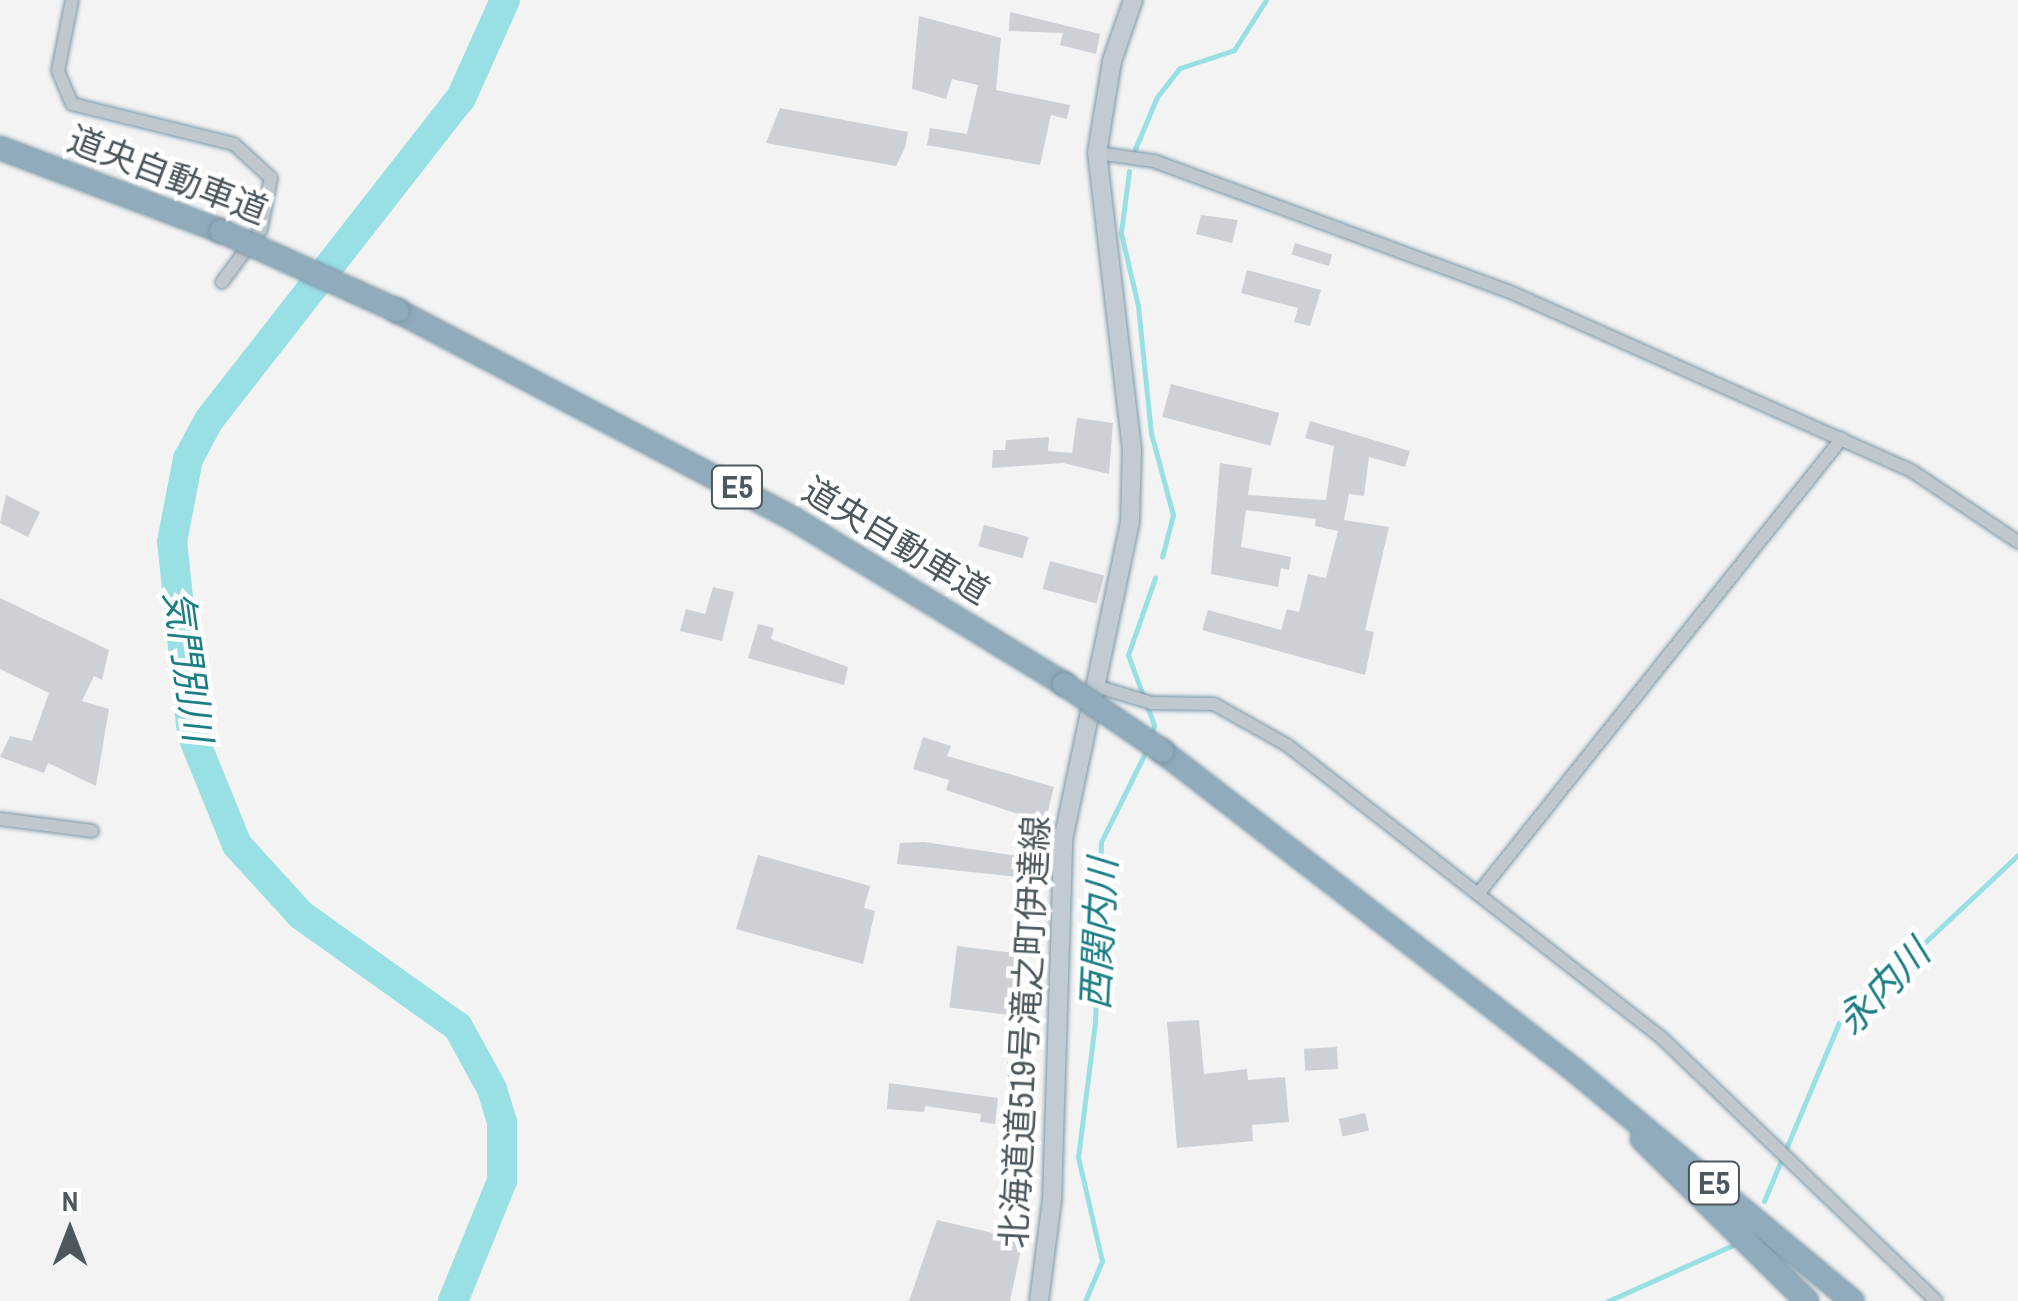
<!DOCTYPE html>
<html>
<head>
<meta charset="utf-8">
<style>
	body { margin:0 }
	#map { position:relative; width:2018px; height:1301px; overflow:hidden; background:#f4f3f3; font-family:"Archivo Narrow","Noto Sans JP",sans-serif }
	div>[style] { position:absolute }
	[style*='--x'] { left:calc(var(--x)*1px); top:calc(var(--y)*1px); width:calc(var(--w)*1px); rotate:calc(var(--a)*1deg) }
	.stream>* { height:5px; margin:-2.5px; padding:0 2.5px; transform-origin:2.5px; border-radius:2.5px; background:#99e0e4 }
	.river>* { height:30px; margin:-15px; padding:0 15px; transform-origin:15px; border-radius:15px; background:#99e0e4 }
	.building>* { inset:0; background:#cdd0d4; transform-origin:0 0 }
	.roads { filter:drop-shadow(0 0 2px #7b97a7) drop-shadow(0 0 2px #7b97a7) }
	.street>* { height:12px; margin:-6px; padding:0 6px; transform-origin:6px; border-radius:6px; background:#c0c8cd }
	.secondary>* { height:18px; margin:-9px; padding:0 9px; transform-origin:9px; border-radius:9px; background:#c1cbd1 }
	.highway>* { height:22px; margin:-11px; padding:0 11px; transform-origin:11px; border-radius:11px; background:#90abbb }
	.bridges { filter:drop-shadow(0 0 2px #7b97a7) drop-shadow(0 0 2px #7b97a7) }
	.highway-bridge>* { height:22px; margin:-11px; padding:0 11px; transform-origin:11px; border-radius:11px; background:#90abbb }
	span { translate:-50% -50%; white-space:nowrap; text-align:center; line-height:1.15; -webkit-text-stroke:9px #fff; paint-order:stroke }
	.shield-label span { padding:2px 8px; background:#fff; border:2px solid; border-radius:8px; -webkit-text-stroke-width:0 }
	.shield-label { font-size:32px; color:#4c585e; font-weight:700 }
	.street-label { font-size:35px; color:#4c585e }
	.water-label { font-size:38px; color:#1a7e84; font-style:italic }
	.north { position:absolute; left:20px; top:1181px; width:100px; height:100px; -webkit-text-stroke:8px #fff; paint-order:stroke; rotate:0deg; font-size:28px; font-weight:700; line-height:40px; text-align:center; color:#4c585e }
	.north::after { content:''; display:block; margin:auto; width:35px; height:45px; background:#4c585e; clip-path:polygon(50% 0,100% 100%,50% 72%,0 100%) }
</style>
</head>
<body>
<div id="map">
	<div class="stream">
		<div style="--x:1135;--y:149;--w:56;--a:-67.1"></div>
		<div style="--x:1157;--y:97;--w:37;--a:-52"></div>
		<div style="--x:1180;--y:68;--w:57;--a:-18.4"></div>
		<div style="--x:1234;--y:50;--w:59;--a:-57.4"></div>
		<div style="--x:1129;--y:171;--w:63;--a:97.4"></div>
		<div style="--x:1121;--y:233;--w:75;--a:76.9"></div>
		<div style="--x:1138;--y:306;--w:128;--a:84.2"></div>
		<div style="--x:1151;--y:433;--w:85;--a:75"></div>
		<div style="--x:1173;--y:515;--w:43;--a:104.7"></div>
		<div style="--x:1151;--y:735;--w:10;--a:-73"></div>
		<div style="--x:1154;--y:725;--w:75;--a:-110.4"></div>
		<div style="--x:1128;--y:655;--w:82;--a:-70.7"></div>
		<div style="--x:1764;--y:1201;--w:193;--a:-67.2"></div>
		<div style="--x:1839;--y:1023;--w:245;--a:-43.2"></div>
		<div style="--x:1085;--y:1301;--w:43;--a:-67"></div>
		<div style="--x:1102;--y:1261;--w:107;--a:-103"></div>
		<div style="--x:1078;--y:1157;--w:136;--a:-82.8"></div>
		<div style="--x:1095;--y:1022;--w:180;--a:-88.1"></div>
		<div style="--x:1101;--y:842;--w:102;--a:-63.7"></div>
		<div style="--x:1608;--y:1301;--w:137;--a:-24.1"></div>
	</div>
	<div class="river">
		<div style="--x:453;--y:1301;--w:130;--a:-67.8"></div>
		<div style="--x:502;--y:1181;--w:59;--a:-90"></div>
		<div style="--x:502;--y:1122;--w:34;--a:-107"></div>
		<div style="--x:492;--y:1089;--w:71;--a:-118.7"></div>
		<div style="--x:458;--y:1027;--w:193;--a:-144.5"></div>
		<div style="--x:301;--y:915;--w:95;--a:-132.4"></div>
		<div style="--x:237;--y:845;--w:120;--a:-112.1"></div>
		<div style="--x:192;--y:734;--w:193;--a:-95.9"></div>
		<div style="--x:172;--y:542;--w:85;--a:-79.1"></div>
		<div style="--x:188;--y:459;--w:44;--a:-61.7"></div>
		<div style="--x:209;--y:420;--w:409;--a:-52"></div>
		<div style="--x:461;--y:98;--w:107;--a:-65.8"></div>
	</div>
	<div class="building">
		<div style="clip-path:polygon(1010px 12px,1100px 34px,1096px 54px,1060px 45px,1063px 33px,1009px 31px)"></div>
		<div style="clip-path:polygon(919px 16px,1001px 38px,996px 90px,1070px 105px,1067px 119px,1051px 115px,1040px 165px,927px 145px,930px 128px,967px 134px,978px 85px,952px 79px,946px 99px,912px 89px)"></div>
		<div style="clip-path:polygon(780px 108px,908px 132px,905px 148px,896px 166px,766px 143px)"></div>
		<div style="clip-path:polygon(1201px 215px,1238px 220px,1232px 243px,1196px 234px)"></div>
		<div style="left:1295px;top:243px;width:39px;height:12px;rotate:17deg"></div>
		<div style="clip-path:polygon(1247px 270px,1321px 290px,1310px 326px,1294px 322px,1298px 308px,1241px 293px)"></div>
		<div style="left:1171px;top:384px;width:112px;height:34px;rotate:15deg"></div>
		<div style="clip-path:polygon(1077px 418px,1113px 423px,1109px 474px,1063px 463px,992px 468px,993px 450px,1005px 450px,1006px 440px,1049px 437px,1048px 451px,1072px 453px)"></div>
		<div style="clip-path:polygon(1310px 421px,1410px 451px,1405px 467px,1369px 457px,1364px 496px,1349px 494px,1344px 520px,1389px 527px,1365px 630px,1374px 632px,1365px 675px,1202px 630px,1208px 610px,1281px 630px,1287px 609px,1299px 612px,1308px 574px,1326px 578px,1338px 531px,1315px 526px,1316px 519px,1246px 510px,1241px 547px,1291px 557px,1289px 570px,1281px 568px,1278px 587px,1211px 574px,1220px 463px,1252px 468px,1248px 495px,1326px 500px,1334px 446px,1305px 438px)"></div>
		<div style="clip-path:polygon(6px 495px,40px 512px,28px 537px,0 523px)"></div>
		<div style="left:984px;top:525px;width:46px;height:22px;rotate:15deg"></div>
		<div style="left:1050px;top:561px;width:56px;height:29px;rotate:15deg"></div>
		<div style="clip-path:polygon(713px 587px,734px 592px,722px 641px,680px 631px,686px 609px,705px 614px)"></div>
		<div style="clip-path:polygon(0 598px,109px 650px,102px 680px,94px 676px,82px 701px,109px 709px,96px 786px,48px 763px,44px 773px,0 757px,10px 736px,32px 741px,49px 693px,0 669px)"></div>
		<div style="clip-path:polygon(758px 624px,774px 628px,771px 639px,848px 667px,844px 685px,748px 658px)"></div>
		<div style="clip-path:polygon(923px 737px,951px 746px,947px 756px,1054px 787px,1045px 823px,946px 790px,949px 780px,913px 769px)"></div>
		<div style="clip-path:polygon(924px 842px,1031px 858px,1028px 878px,897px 864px,900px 843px)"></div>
		<div style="clip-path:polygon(758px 855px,870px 886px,864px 908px,875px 911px,863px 964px,736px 929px)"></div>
		<div style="left:957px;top:946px;width:70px;height:62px;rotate:7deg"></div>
		<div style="clip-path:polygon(1199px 1020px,1204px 1074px,1247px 1069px,1248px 1080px,1285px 1077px,1289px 1122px,1252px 1125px,1253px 1141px,1177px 1148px,1167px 1022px)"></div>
		<div style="left:1337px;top:1047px;width:22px;height:33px;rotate:87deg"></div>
		<div style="left:1022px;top:1061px;width:44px;height:15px;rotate:87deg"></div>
		<div style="clip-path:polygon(889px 1083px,998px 1098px,995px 1124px,980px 1122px,981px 1114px,925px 1106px,924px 1112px,887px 1109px)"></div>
		<div style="left:1365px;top:1113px;width:18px;height:27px;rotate:77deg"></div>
		<div style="clip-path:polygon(937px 1220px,1023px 1240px,1010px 1301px,909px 1301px)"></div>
	</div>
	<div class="roads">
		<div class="street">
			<div style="--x:72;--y:0;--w:72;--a:101.2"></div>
			<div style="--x:58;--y:71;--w:36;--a:67"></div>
			<div style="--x:72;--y:104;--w:167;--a:13.9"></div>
			<div style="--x:234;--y:144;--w:50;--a:42.6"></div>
			<div style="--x:271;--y:178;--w:52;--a:101.1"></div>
			<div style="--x:261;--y:229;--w:66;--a:126.3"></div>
			<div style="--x:1097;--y:153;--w:58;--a:8"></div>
			<div style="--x:1154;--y:161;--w:377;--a:20.2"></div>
			<div style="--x:1508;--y:291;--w:442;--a:24"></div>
			<div style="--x:1912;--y:471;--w:128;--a:33.8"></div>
			<div style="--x:1099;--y:687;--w:55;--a:16.8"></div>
			<div style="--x:1152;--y:703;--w:62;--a:0.9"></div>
			<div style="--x:1214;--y:704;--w:84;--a:29.3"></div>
			<div style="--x:1287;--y:745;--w:477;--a:38"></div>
			<div style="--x:1663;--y:1039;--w:378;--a:43.8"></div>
			<div style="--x:0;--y:819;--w:93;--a:7.4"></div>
			<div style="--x:1478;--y:894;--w:583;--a:-51.4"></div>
		</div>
		<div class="secondary">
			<div style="--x:1039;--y:1301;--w:102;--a:-82.7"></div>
			<div style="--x:1052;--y:1200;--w:360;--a:-88.2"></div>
			<div style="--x:1063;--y:840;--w:325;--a:-78.1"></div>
			<div style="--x:1130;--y:522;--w:72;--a:-88.4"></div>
			<div style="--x:1132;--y:450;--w:299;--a:-96.7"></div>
			<div style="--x:1097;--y:153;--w:93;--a:-80.7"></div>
			<div style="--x:1112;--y:61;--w:65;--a:-71"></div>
		</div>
		<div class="highway">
			<div style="--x:0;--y:148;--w:236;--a:20.6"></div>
			<div style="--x:398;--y:311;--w:447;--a:27.7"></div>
			<div style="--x:794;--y:519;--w:316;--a:31.4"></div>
			<div style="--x:1162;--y:751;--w:520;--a:37.73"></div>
			<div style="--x:1573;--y:1069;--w:363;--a:39.7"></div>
			<div style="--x:1642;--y:1139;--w:231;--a:44.5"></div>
		</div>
	</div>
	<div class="bridges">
		<div class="highway-bridge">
			<div style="--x:221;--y:231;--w:194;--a:24.3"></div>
			<div style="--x:1064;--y:684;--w:119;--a:34.4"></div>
		</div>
	</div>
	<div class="shield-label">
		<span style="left:737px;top:487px">E5</span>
		<span style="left:1714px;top:1183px">E5</span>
	</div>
	<div class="street-label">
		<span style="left:168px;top:175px;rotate:21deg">道央自動車道</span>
		<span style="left:896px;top:541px;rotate:31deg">道央自動車道</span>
		<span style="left:1025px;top:1032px;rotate:-87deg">北海道道519号滝之町伊達線</span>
	</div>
	<div class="water-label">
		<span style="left:188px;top:666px;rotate:82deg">気門別川</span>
		<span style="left:1099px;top:934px;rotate:-87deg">西関内川</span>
		<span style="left:1883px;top:987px;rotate:-46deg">永内川</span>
	</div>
	<div class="north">N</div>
</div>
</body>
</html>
